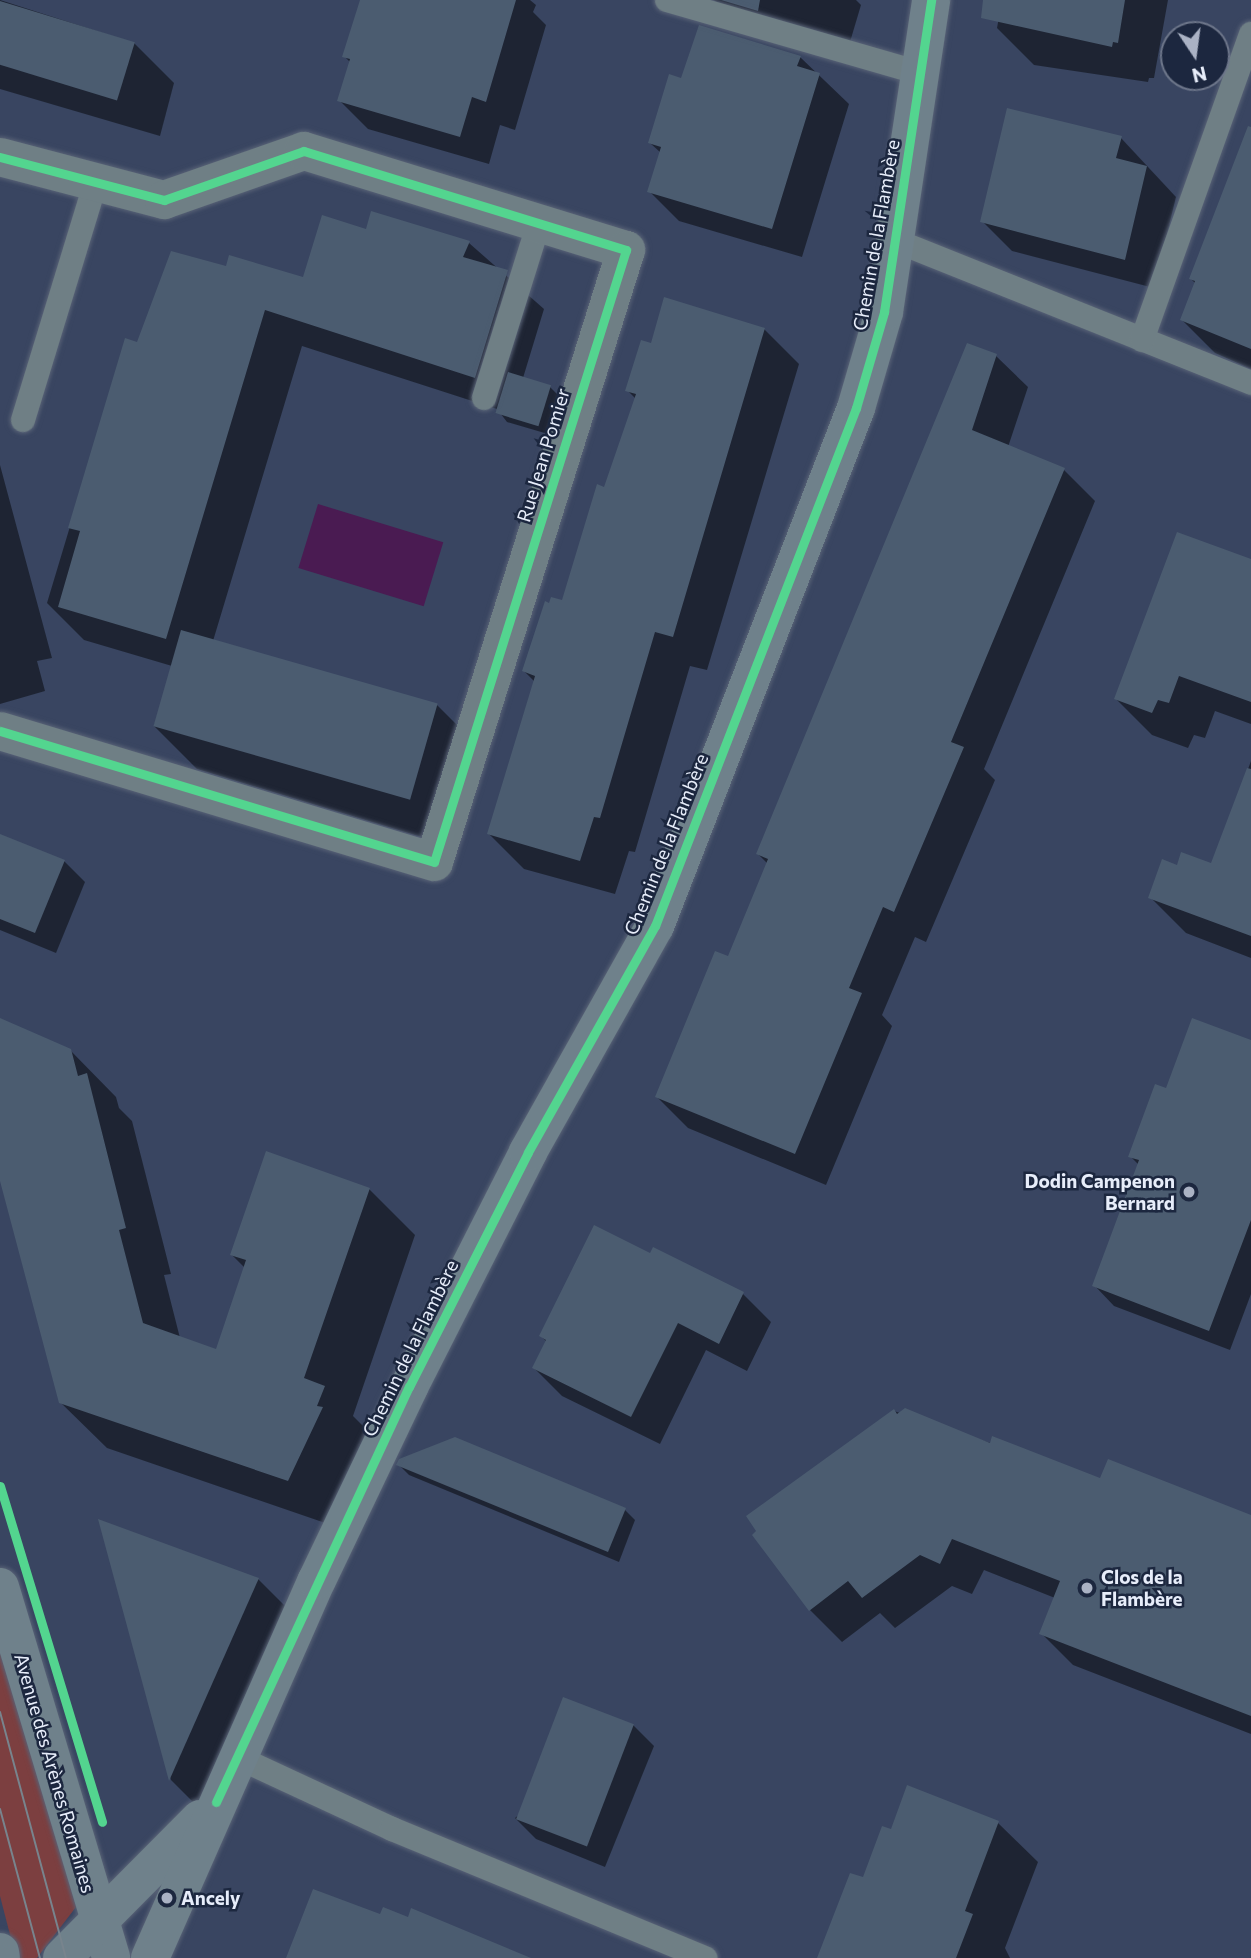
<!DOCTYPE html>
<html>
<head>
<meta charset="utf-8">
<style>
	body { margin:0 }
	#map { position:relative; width:1251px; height:1958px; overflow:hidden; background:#394561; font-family:Commissioner,sans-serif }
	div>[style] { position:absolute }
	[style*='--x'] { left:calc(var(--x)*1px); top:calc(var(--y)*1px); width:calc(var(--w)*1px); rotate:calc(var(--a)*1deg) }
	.green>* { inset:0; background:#7c3f40 }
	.water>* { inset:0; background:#4a1b52; transform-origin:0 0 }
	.shadow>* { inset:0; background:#0007 }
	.building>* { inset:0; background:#4b5c70; transform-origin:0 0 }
	.roads { filter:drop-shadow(0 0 2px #586276) drop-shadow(0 0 2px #586276) }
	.lane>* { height:24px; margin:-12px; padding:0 12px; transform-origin:12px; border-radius:12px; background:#6f7f85 }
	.street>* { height:38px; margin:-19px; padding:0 19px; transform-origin:19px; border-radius:19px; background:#6f7f85 }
	.secondary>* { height:38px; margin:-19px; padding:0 19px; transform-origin:19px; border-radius:19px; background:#6f818b }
	.tram>* { height:2px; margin:-1px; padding:0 1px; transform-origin:1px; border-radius:1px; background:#78848d }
	.cycleway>* { height:9px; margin:-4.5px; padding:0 4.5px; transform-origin:4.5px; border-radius:4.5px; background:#53d58f }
	.dots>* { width:19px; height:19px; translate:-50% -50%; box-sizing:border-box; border:4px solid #1c273f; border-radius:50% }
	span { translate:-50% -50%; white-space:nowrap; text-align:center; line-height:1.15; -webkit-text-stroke:5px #1c273f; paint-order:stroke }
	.street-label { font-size:19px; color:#e7edfa }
	.poi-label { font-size:19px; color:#e7edfa; font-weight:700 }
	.right { translate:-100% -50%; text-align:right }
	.left { translate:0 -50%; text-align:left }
	.north { position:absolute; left:1160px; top:21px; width:70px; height:70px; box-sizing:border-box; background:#1c273f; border:2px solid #6d768a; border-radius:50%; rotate:167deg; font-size:19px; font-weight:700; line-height:28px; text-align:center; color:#e7edfa }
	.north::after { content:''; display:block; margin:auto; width:24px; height:32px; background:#aab2c4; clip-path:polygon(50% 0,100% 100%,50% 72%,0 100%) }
</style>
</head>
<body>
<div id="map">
	<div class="green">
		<div style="clip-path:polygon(0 1635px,76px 1907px,37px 1958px,16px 1958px,0 1896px)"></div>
	</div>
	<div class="water">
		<div style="left:318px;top:504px;width:131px;height:67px;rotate:17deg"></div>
	</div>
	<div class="shadow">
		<div style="clip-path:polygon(0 0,134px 43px,174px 83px,160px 136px,0 89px)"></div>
		<div style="clip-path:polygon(361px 0,530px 0,536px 5px,533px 12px,546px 25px,515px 130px,500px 125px,489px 164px,368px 129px,339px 100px,351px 63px,344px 56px)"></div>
		<div style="clip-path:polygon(714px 0,856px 0,861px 5px,850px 42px,744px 30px)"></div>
		<div style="clip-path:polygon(1002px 0,1168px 0,1154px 78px,1149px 78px,1148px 82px,1034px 65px,997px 28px)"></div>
		<div style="clip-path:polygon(800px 57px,849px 104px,802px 257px,679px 221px,649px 191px,661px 153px,650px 143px)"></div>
		<div style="clip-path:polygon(1251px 127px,1251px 369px,1215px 353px,1182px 320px,1195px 283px,1191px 279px)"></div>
		<div style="clip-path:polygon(1121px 138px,1176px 197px,1154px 288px,1012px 251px,982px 221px)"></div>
		<div style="clip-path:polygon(367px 231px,469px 243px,544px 309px,523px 378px,550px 387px,560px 397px,548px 434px,507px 422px,497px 409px,302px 346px,213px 641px,437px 705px,480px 748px,451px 846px,197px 769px,154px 726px,172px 666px,84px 640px,47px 603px,126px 340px,138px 345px,228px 269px,304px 279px)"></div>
		<div style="clip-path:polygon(764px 329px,799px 364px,707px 670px,690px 666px,635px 852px,629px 851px,615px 894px,524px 869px,489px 834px,535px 682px,524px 671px,564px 602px,605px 489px,636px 399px,627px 390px,652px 346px)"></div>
		<div style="clip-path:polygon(996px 356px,1028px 387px,1008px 447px,1064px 470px,1095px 501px,984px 769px,995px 780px,926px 942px,915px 937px,882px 1015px,892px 1026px,826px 1185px,688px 1128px,657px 1097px,729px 958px,768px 864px,758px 854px)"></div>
		<div style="clip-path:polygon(0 465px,52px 658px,37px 661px,45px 691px,0 704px)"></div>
		<div style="clip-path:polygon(1251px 561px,1251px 724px,1215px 711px,1205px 738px,1194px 735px,1188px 748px,1152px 735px,1116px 699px)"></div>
		<div style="clip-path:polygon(1251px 761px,1251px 958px,1186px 933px,1150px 897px,1178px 867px,1212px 866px)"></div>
		<div style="clip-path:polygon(0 836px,64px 861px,85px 882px,56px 953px,0 930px)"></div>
		<div style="clip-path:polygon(0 1020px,70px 1050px,116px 1097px,119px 1108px,132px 1121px,171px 1274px,164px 1275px,180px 1338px,217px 1351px,245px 1268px,232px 1255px,369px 1189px,415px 1235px,353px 1416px,370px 1433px,334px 1526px,107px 1448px,60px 1402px,0 1175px)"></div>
		<div style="clip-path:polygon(1251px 1042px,1251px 1294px,1230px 1350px,1114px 1306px,1094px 1285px,1139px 1165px,1130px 1156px,1167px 1090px)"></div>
		<div style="clip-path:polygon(743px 1294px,771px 1322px,747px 1371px,706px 1350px,660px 1444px,562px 1396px,534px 1368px,547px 1342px,541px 1336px)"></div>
		<div style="clip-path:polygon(894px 1411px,1101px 1480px,1251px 1516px,1251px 1734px,1073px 1665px,1041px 1633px,1055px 1598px,984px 1570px,972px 1594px,952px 1586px,895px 1628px,880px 1613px,842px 1642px,810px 1610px)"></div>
		<div style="clip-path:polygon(398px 1464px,625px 1510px,635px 1520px,619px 1562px,409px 1475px)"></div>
		<div style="clip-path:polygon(100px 1522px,258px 1579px,288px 1609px,200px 1809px,171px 1780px)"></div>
		<div style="clip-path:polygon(633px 1725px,654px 1746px,605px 1867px,536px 1839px,515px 1818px)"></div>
		<div style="clip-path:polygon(908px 1788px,998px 1823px,1038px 1862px,1005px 1948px,1010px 1958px,819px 1958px,892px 1832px)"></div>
	</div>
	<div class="building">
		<div style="clip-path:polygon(360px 0,516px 0,486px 102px,472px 97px,460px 137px,337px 101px,350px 59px,342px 57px)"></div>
		<div style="clip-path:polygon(721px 0,760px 0,758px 11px)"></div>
		<div style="clip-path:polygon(983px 0,1125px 0,1118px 43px,1113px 42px,1112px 47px,981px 18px)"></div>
		<div style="left:0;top:1px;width:141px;height:61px;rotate:17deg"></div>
		<div style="clip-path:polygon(699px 25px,801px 56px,797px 66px,820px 73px,772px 229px,647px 192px,661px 147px,648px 143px,669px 74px,681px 78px)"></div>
		<div style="clip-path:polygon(1007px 108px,1122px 136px,1116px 158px,1147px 166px,1125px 260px,980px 222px)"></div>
		<div style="clip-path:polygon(1248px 126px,1251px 127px,1251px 349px,1180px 320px,1195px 281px,1189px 279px)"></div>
		<div style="clip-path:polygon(371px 211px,470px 241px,463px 257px,508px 270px,475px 378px,265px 310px,166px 639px,58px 607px,80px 531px,68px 528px,125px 338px,137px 342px,171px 251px,226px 266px,229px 255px,303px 277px,322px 215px,366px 229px)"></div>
		<div style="clip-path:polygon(664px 297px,765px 328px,673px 637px,655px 632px,600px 818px,594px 817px,580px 861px,487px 834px,535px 676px,522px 671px,545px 601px,549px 603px,551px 597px,562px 600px,597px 484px,604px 487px,636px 394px,625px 391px,641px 340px,651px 343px)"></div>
		<div style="clip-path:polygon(967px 343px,997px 354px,972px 430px,1065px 468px,951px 742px,964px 747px,894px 912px,883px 907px,849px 988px,862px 993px,795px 1154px,655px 1097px,715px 951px,728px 956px,768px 859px,756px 854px)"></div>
		<div style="left:508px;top:372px;width:45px;height:43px;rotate:17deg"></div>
		<div style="clip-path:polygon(1177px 532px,1251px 559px,1251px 702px,1179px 676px,1169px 703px,1158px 700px,1152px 713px,1114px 699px)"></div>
		<div style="left:181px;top:630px;width:267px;height:100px;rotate:16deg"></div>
		<div style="clip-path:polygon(1247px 768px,1251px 769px,1251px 936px,1148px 898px,1162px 859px,1177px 865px,1181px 852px,1211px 863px)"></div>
		<div style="clip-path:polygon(0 834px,65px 860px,35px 933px,0 919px)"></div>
		<div style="clip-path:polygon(0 1018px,71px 1049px,78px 1076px,87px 1073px,126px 1228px,119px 1230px,143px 1323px,216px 1349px,246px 1260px,230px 1255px,266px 1151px,370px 1188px,304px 1378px,325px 1386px,317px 1406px,323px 1407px,288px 1481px,59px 1403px,0 1181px)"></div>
		<div style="clip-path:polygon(1192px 1018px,1251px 1040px,1251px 1220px,1209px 1331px,1092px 1286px,1139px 1160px,1128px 1157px,1155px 1084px,1166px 1088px)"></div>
		<div style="clip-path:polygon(594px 1225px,650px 1253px,653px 1247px,744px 1292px,719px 1344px,678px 1323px,631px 1417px,532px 1368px,546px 1340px,539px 1336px)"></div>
		<div style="clip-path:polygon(905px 1408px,990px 1443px,992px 1436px,1100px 1478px,1108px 1459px,1251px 1515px,1251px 1716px,1039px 1634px,1060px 1581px,952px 1539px,940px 1564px,920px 1555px,862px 1598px,848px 1581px,809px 1611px,752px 1535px,756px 1531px,746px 1516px,894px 1409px,897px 1414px)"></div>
		<div style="clip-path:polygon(455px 1437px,626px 1508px,608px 1552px,396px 1465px,399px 1459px)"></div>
		<div style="clip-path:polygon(98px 1519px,259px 1578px,169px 1781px)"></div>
		<div style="left:563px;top:1697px;width:76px;height:131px;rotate:21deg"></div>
		<div style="clip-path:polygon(907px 1785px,999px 1821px,965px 1911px,973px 1914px,956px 1958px,817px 1958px,850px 1873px,863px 1877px,882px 1826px,891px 1829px)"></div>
		<div style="clip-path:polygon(313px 1889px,380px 1914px,383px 1907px,408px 1917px,411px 1908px,531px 1958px,286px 1958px)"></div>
	</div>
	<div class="roads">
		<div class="lane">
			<div style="--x:667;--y:0;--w:263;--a:16.1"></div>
			<div style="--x:894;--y:240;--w:385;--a:21.8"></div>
			<div style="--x:1142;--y:340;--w:325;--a:-70.4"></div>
			<div style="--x:484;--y:398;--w:183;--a:-72.6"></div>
			<div style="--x:23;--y:420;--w:246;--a:-73"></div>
			<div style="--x:239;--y:1758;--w:169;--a:24.9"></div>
			<div style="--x:392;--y:1829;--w:339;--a:22.4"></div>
		</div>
		<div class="street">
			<div style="--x:0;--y:157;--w:170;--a:14.7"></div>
			<div style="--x:164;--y:200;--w:148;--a:-19.3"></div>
			<div style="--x:304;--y:151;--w:337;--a:17.1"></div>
			<div style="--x:626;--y:250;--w:641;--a:107.42"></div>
			<div style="--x:434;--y:862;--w:453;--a:-163.2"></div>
		</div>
		<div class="secondary">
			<div style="--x:0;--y:1587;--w:387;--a:73.3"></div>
			<div style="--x:0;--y:1952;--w:6;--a:81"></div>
			<div style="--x:62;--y:1958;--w:196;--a:-45.2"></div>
			<div style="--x:150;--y:1958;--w:413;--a:-66.2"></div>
			<div style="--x:317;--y:1580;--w:214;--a:-64.5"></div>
			<div style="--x:409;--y:1387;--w:263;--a:-63.1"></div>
			<div style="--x:528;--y:1152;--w:259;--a:-60.7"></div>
			<div style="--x:655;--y:926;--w:556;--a:-68.79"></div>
			<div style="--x:856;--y:408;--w:100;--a:-73.7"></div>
			<div style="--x:884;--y:312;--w:316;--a:-81.4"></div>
		</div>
	</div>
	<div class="tram">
		<div style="--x:0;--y:1712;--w:255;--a:75"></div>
		<div style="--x:0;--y:1809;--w:154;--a:75"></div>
	</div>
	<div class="cycleway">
		<div style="--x:0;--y:157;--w:170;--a:14.7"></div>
		<div style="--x:164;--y:200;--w:148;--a:-19.3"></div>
		<div style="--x:304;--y:151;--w:337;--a:17.1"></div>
		<div style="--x:626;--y:250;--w:641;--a:107.42"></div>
		<div style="--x:434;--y:862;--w:453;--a:-163.2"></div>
		<div style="--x:0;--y:1486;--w:351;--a:73.1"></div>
		<div style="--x:216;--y:1802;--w:458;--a:-65.1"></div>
		<div style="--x:409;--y:1387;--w:263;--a:-63.1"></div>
		<div style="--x:528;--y:1152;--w:259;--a:-60.7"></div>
		<div style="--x:655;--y:926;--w:556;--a:-68.79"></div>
		<div style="--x:856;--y:408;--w:100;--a:-73.7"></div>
		<div style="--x:884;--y:312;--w:316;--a:-81.4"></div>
	</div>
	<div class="dots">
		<div style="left:1189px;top:1192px;background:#aab2c4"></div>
		<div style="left:1087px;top:1588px;background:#aab2c4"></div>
		<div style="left:167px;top:1898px;background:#aab2c4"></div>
	</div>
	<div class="street-label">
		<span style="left:876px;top:235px;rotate:-80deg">Chemin de la Flambère</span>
		<span style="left:543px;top:455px;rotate:-73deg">Rue Jean Pomier</span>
		<span style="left:666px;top:844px;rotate:-68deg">Chemin de la Flambère</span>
		<span style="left:410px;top:1348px;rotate:-64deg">Chemin de la Flambère</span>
		<span style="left:55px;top:1773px;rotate:74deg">Avenue des Arènes Romaines</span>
	</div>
	<div class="poi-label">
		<span class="right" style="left:1175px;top:1192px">Dodin Campenon<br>Bernard</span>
		<span class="left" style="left:1101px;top:1588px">Clos de la<br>Flambère</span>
		<span class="left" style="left:181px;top:1898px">Ancely</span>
	</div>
	<div class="north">N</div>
</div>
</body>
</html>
